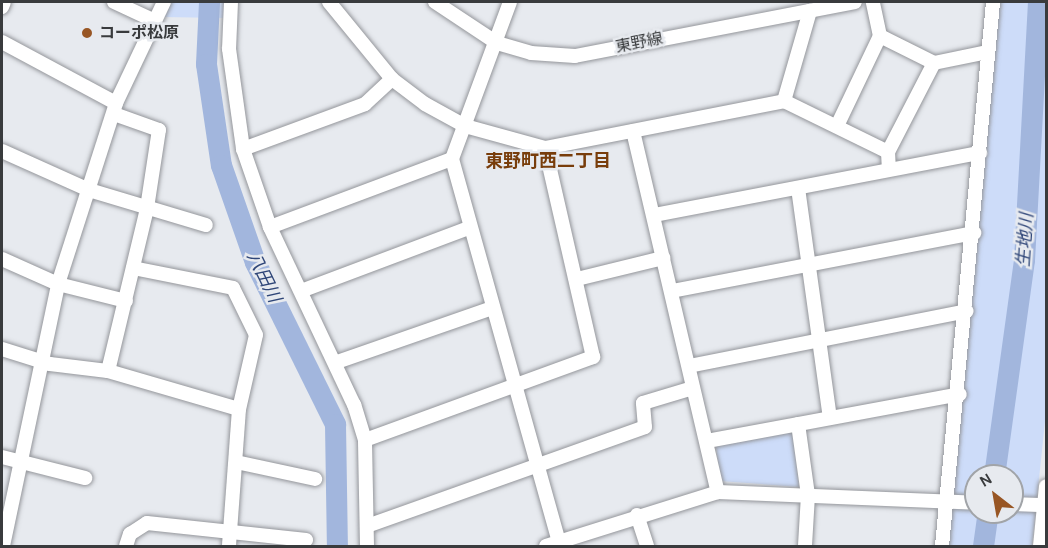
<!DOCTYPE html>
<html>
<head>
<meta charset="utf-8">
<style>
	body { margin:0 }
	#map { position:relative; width:1048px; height:548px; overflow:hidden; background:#e7eaef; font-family:Karla,"Noto Sans JP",sans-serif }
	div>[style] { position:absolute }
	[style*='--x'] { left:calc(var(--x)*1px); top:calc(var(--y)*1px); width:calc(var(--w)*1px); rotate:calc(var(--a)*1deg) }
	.green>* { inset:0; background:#cddcf9 }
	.river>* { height:21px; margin:-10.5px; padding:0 10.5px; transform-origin:10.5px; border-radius:10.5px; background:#a2b6dd }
	.roads { filter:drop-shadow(0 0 2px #94969b) drop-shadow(0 0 2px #94969b) }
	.minor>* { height:14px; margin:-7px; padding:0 7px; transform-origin:7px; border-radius:7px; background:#fff }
	.dots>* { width:16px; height:16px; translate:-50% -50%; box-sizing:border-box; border:3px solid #e7eaef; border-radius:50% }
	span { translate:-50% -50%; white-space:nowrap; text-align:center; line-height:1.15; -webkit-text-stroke:5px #e7eaef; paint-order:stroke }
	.poi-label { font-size:16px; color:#393b3d; font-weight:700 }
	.left { translate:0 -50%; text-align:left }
	.street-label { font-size:16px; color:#393b3d }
	.neighbourhood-label { font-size:18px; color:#783d0b; font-weight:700 }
	.water-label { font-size:18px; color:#2f4678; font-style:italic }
	.frame { position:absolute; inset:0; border:3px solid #393b3d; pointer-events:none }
	.north { position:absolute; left:964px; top:464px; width:60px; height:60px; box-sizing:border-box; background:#e7eaef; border:2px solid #a1a4a8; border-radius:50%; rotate:329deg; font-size:16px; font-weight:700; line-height:24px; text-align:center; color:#393b3d }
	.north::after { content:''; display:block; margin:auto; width:21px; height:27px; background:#985624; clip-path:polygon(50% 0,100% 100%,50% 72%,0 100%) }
</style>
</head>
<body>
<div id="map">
	<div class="green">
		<div style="clip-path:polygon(169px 2px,226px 2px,225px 18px,161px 17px)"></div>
		<div style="clip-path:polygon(evenodd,999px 2px,1046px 2px,1046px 412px,1032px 546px,948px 546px,999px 2px,976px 476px,1012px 476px,1012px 512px,976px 512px,976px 476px)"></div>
		<div style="clip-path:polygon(792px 430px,799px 487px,720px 481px,716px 445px)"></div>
	</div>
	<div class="river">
		<div style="--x:209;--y:2;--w:62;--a:92.8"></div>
		<div style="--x:206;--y:64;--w:102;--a:81.6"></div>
		<div style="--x:221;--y:165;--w:103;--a:70.7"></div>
		<div style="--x:255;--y:262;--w:181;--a:63.7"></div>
		<div style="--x:335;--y:424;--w:122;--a:89.1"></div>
		<div style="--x:994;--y:476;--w:218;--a:-82.1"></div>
		<div style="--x:1024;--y:260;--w:258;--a:-86.9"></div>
		<div style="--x:983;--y:546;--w:34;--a:-82"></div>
	</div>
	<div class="roads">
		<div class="minor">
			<div style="--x:114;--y:2;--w:43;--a:24.8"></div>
			<div style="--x:231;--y:2;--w:47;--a:92.4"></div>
			<div style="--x:229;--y:49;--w:101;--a:82"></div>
			<div style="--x:329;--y:2;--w:99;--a:50.7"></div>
			<div style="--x:392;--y:79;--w:41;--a:37.1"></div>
			<div style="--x:425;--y:104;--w:46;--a:28.8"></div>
			<div style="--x:465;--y:126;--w:83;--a:15.4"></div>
			<div style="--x:545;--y:148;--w:244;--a:-11.1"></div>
			<div style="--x:784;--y:101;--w:94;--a:-73.9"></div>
			<div style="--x:435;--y:2;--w:74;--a:33.5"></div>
			<div style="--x:497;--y:43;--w:35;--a:16"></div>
			<div style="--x:531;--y:53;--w:44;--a:3.9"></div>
			<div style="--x:575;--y:56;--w:285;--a:-10.9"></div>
			<div style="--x:510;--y:2;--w:167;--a:110.3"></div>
			<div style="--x:452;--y:159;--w:402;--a:74.4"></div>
			<div style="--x:2;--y:7;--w:5;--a:-68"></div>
			<div style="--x:880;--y:36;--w:60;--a:26.6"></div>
			<div style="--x:934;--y:63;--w:54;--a:-11.7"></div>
			<div style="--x:2;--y:42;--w:129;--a:28.2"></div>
			<div style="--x:784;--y:101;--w:116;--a:26.1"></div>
			<div style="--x:888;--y:152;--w:17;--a:87"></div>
			<div style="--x:837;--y:126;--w:100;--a:-64.5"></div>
			<div style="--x:880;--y:36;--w:35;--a:-102"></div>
			<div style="--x:633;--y:131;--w:371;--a:76.8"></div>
			<div style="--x:2;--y:151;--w:95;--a:24.1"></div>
			<div style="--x:89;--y:190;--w:122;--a:16.7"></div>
			<div style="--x:888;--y:152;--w:100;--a:-62.7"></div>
			<div style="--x:798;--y:188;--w:232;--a:82.1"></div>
			<div style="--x:654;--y:215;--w:332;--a:-10.8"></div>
			<div style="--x:270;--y:227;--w:194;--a:-20.5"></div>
			<div style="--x:2;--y:259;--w:61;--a:24.1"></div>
			<div style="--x:58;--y:284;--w:70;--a:14"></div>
			<div style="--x:133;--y:268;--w:102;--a:11.3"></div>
			<div style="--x:233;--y:288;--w:52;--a:63.9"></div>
			<div style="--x:256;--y:335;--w:76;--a:102.9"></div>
			<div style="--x:577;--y:279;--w:89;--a:-13.7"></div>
			<div style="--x:301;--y:291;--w:179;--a:-20.6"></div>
			<div style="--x:672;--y:291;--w:308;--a:-10.9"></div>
			<div style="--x:2;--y:349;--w:50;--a:17.4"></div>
			<div style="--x:50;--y:364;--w:58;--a:6.9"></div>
			<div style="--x:108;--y:371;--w:136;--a:16.2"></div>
			<div style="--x:239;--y:409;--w:137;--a:94.2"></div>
			<div style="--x:337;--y:362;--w:164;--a:-19.2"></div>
			<div style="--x:689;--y:366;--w:283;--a:-11.2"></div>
			<div style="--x:108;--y:371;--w:168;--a:-76.5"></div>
			<div style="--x:147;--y:208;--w:79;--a:-81.3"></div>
			<div style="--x:159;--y:130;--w:48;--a:-160.4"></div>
			<div style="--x:798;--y:424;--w:72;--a:82"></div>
			<div style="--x:808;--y:495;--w:51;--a:93.4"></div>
			<div style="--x:365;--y:440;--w:243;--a:-20"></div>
			<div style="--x:593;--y:357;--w:214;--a:-102.9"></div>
			<div style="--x:707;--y:441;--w:257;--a:-10.5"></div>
			<div style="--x:2;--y:457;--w:86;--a:14.2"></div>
			<div style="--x:236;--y:462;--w:81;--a:12.1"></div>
			<div style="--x:1012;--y:504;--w:34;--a:2"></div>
			<div style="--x:637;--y:515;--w:33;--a:72"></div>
			<div style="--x:367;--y:526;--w:295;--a:-19.6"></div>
			<div style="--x:645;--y:427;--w:24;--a:-95"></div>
			<div style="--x:643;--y:403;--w:52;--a:-16.7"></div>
			<div style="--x:3;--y:546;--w:268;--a:-78.1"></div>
			<div style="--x:58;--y:284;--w:190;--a:-72.2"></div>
			<div style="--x:116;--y:103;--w:112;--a:-64.6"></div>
			<div style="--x:126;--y:546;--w:13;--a:-72"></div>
			<div style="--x:130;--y:534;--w:20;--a:-33"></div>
			<div style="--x:147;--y:523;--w:160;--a:6.1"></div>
			<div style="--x:367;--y:546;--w:106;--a:-91.1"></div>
			<div style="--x:365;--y:440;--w:37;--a:-107"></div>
			<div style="--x:354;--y:405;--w:197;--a:-115.3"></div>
			<div style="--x:270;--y:227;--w:83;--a:-109.1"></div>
			<div style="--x:243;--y:149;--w:130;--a:-20.2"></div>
			<div style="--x:365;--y:104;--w:37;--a:-43"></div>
			<div style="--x:546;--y:546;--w:180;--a:-17.4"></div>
			<div style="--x:718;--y:492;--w:258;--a:2.4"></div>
			<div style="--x:942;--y:546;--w:546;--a:-84.64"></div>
			<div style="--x:1040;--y:546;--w:60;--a:-84.3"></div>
		</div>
	</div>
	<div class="dots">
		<div style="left:87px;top:33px;background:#985624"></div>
	</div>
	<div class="poi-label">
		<span class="left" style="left:99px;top:33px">コーポ松原</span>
	</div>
	<div class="street-label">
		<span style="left:639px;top:43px;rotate:-11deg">東野線</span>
	</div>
	<div class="neighbourhood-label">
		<span style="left:548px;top:161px">東野町西二丁目</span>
	</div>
	<div class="water-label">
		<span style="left:1025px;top:240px;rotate:-86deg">生地川</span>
		<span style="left:264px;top:277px;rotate:64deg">八田川</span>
	</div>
	<div class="frame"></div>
	<div class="north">N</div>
</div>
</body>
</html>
